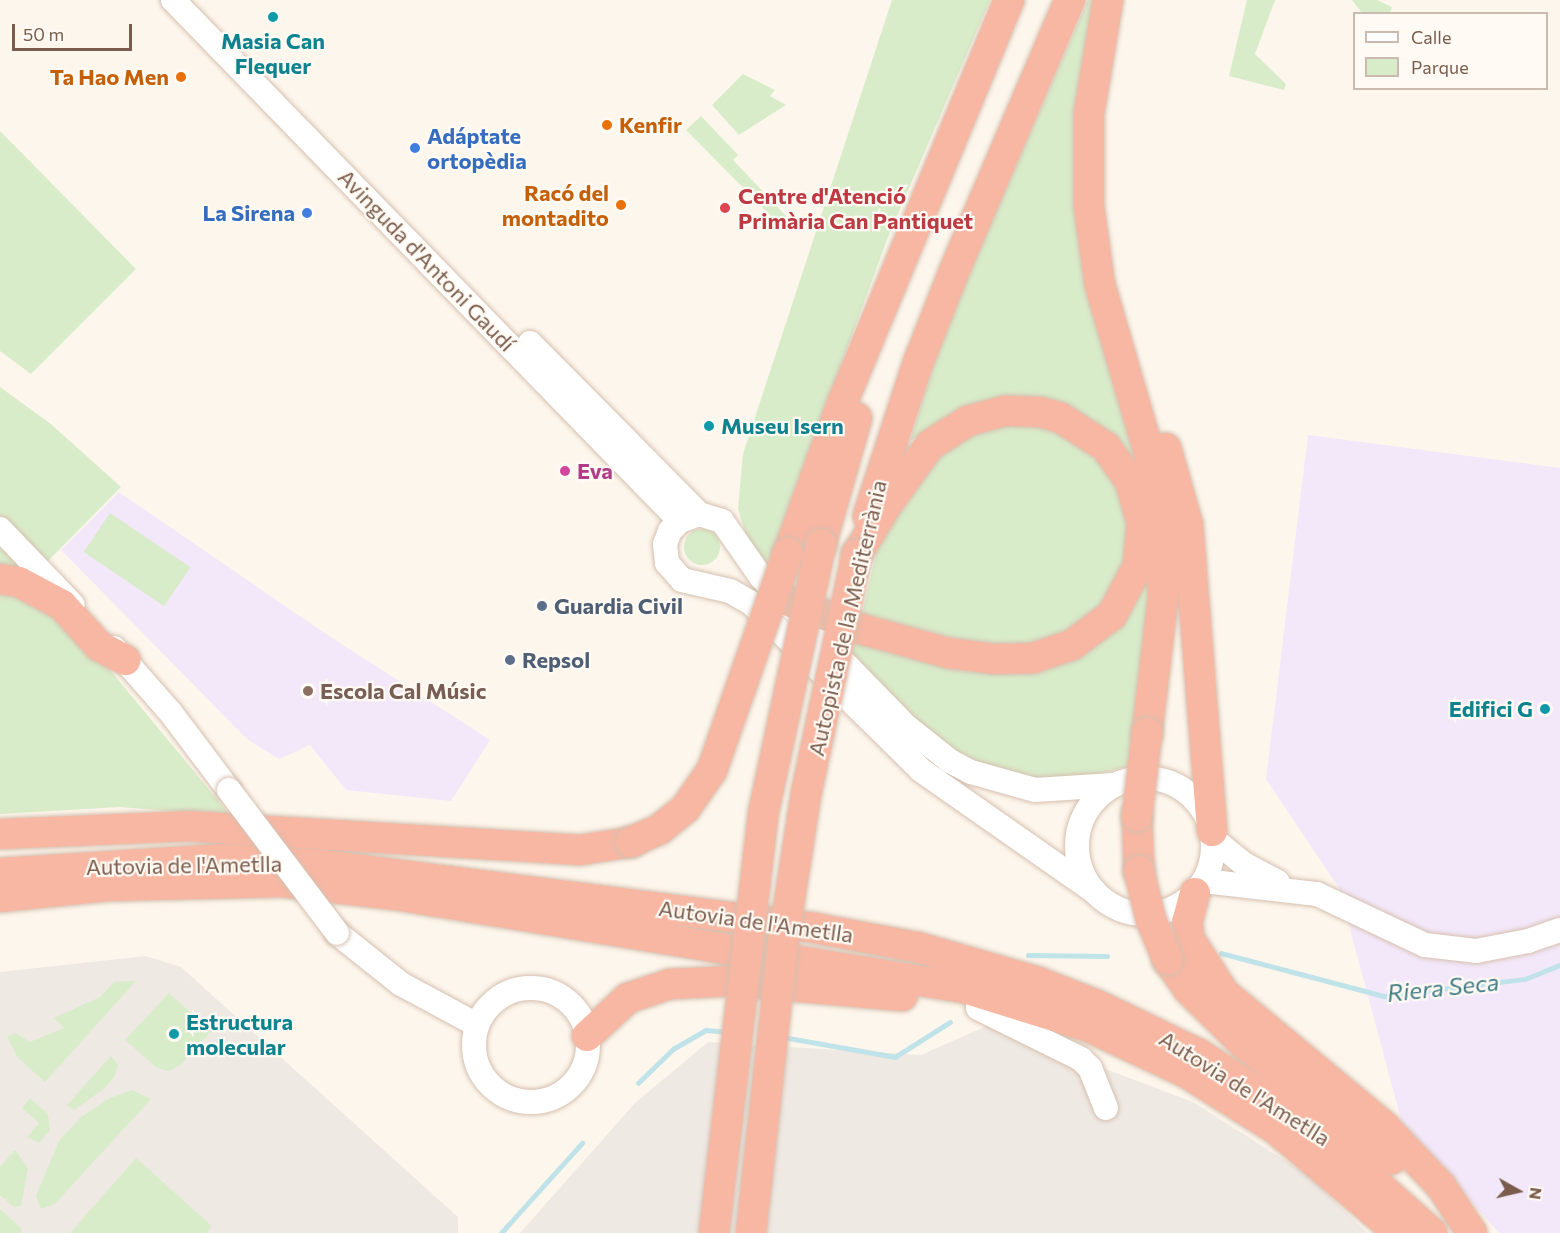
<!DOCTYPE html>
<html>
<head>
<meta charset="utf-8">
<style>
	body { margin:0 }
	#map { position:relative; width:1560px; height:1233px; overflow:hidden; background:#fdf6ec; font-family:Commissioner,sans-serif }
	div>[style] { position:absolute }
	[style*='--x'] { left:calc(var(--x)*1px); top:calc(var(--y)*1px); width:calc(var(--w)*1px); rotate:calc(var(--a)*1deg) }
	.industrial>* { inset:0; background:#efe9e4 }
	.education>* { inset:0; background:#f3e8fa }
	.green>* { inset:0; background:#d8ecc9; transform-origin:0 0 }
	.round { border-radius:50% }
	.stream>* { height:4.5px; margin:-2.25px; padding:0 2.25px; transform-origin:2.25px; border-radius:2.25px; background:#bfe3e8 }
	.roads { filter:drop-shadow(0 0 2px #d6c0b0) drop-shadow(0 0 2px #d6c0b0) }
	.secondary>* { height:24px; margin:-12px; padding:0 12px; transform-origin:12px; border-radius:12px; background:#fff }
	.secondary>.ring { margin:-12px; padding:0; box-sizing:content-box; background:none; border:24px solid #fff; border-radius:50% }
	.highway>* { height:30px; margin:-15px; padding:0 15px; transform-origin:15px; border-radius:15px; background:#f7b7a3 }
	.bridges { filter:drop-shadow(0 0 2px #d6c0b0) drop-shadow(0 0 2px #d6c0b0) }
	.secondary-bridge>* { height:24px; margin:-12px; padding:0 12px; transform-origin:12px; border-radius:12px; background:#fff }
	.highway-bridge>* { height:30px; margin:-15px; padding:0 15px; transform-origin:15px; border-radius:15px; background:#f7b7a3 }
	.dots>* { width:16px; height:16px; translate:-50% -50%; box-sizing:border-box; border:3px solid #fffaf3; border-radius:50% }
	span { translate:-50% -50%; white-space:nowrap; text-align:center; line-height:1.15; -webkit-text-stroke:4.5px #fffaf3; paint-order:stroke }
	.culture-label { font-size:22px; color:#0d838f; font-weight:700 }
	.left { translate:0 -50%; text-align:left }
	.right { translate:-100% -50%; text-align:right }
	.food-label { font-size:22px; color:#c56008; font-weight:700 }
	.shop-label { font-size:22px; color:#366cbe; font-weight:700 }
	.health-label { font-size:22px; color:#be3a42; font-weight:700 }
	.street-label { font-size:22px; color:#7a5c4d }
	.hotel-label { font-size:22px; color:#b23c85; font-weight:700 }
	.service-label { font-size:22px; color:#4e5e75; font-weight:700 }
	.education-label { font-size:22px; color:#785e54; font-weight:700 }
	.water-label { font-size:24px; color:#437c86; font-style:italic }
	.legend { position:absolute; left:1353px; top:12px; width:195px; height:78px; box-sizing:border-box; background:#fffaf3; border:2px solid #cabbb1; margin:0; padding:8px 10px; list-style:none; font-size:18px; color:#7a5c4d }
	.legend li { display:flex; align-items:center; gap:12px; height:30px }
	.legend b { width:30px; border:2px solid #cabbb1 }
	.north { position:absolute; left:1488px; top:1161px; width:60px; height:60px; -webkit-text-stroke:4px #fffaf3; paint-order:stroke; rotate:98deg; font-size:16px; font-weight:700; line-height:24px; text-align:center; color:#7a5c4d }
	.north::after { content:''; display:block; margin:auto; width:21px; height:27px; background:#7a5c4d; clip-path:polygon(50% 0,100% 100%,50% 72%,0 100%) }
	.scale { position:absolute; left:12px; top:24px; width:120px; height:27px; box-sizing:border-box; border:3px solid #7a5c4d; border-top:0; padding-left:8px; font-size:18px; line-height:21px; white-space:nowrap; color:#7a5c4d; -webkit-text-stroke:4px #fffaf3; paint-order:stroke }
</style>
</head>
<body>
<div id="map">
	<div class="industrial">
		<div style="clip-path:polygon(146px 956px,181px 967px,458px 1217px,458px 1233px,0 1233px,0 972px)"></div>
		<div style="clip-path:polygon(989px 1025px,1193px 1102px,1308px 1175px,1367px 1233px,520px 1233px,635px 1103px,708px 1042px,921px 1055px)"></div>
	</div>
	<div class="education">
		<div style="clip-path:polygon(1308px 435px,1560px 468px,1560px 1233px,1499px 1233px,1402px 1123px,1339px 888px,1266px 779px)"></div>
		<div style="clip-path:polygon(119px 492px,320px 630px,490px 740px,451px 801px,346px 790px,310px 745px,279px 759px,247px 739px,61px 550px)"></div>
	</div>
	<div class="green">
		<div style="clip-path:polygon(892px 0,990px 0,888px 237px,767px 566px,749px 545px,738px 509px,743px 454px)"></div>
		<div style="clip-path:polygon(1088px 0,1103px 0,1080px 175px,1157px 533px,1133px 765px,1099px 774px,1016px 780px,967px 762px,924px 734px,850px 660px,856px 635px,996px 669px,1137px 593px,1120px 446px,970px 410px,910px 441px,935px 361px,972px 266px)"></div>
		<div style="clip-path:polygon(1247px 0,1275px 0,1255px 54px,1286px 84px,1284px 90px,1229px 76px)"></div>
		<div style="clip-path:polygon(1352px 0,1377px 0,1392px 7px,1390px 13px,1362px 13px)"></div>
		<div style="clip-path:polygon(743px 74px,775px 90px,770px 96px,786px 105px,739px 135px,712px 105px)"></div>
		<div style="clip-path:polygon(701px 116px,738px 155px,733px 160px,787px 217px,780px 225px,686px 130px)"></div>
		<div style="clip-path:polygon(0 131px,136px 269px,31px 374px,0 351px)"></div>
		<div style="clip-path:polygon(0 387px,52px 425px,121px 487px,46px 563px,0 516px)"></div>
		<div style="clip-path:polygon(1033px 420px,1074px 433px,1108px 463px,1129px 501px,1133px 538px,1108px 603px,1077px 631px,1032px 647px,991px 648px,862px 614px,878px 545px,899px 509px,939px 454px,994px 424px)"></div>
		<div style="left:110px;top:513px;width:97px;height:47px;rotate:34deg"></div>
		<div class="round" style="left:684px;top:529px;width:36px;height:36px"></div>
		<div style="clip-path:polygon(0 542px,30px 571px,0 572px)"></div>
		<div style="clip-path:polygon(0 579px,52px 600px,231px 816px,120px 807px,0 814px)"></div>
		<div style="clip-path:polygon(136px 981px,45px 1082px,17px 1057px,7px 1036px,16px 1033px,30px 1042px,64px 1028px,54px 1018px,100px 997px,114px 982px)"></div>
		<div style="clip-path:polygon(169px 993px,211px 1031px,182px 1064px,169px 1071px,157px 1068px,125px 1040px)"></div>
		<div style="clip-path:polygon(111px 1056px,118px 1065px,115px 1076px,105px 1088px,74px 1110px,67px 1105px)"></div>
		<div style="clip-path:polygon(132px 1090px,151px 1099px,55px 1204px,41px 1209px,36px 1196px,59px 1141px,80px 1118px,110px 1098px)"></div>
		<div style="clip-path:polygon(30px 1098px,48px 1114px,50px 1130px,39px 1143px,27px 1137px,39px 1123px,22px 1108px)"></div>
		<div style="clip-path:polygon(15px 1150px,28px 1168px,21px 1206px,14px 1207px,0 1195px,0 1167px)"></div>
		<div style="clip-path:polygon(136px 1158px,212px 1226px,206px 1233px,70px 1233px)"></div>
		<div style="clip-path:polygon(0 1209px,21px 1228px,21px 1233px,0 1233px)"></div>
	</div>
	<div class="stream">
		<div style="--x:1221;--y:953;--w:169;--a:14.8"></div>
		<div style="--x:1384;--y:996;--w:142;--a:-6.9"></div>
		<div style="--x:1525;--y:979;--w:38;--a:-22"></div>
		<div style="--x:1028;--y:955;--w:79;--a:0.7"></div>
		<div style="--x:783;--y:1037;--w:114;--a:10.1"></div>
		<div style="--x:895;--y:1057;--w:65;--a:-32.5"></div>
		<div style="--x:638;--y:1083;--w:49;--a:-44.2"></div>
		<div style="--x:673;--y:1049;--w:38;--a:-30"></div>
		<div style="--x:706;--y:1030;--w:21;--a:5"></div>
		<div style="--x:501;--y:1233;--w:121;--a:-48"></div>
	</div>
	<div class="roads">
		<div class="secondary">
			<div style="--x:173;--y:0;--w:727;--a:45.78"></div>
			<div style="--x:530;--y:343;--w:240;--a:45.3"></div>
			<div style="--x:0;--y:529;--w:105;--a:46.2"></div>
			<div style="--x:114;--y:648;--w:86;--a:48.8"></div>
			<div style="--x:171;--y:713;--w:96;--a:53"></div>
			<div class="ring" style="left:1077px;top:778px;width:112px;height:112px"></div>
			<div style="--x:1213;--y:839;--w:40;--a:39"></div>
			<div style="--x:1244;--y:864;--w:38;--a:28"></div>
			<div style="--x:1204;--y:881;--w:114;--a:6.6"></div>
			<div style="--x:1317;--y:894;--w:119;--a:25.3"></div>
			<div style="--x:1425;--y:945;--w:51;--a:6.7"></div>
			<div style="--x:1476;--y:951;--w:53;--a:-10.9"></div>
			<div style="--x:1528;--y:941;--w:34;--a:-19"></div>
			<div style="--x:1095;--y:892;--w:213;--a:-145"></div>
			<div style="--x:921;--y:770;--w:238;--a:-135.5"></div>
			<div style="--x:751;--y:603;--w:24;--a:-150"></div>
			<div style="--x:730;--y:591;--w:49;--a:-167.1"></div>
			<div style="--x:682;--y:580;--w:23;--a:-131"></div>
			<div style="--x:667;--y:563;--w:19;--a:-96"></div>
			<div style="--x:665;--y:544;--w:14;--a:-69"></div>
			<div style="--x:670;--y:531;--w:14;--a:-45"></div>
			<div style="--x:680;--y:521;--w:20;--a:-20"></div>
			<div style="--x:699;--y:514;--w:24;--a:17"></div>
			<div style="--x:722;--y:521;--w:68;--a:55.1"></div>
			<div style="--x:761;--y:577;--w:209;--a:45.8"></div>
			<div style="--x:907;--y:727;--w:55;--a:38.3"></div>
			<div style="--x:950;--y:761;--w:24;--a:28"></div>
			<div style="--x:971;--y:772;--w:66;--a:15.7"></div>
			<div style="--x:1035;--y:790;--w:79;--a:-3.6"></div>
			<div style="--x:337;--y:933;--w:82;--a:38.6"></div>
			<div style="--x:401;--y:984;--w:86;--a:28.3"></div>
			<div class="ring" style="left:474px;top:988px;width:90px;height:90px"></div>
			<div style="--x:978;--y:1008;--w:115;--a:26.3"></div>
			<div style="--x:1081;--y:1059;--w:13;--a:45"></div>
			<div style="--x:1090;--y:1068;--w:43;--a:68.2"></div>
		</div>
		<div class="highway">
			<div style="--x:1108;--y:0;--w:116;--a:99.5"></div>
			<div style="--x:1089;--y:114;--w:93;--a:90"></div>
			<div style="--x:1089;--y:207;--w:79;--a:82"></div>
			<div style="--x:1100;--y:285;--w:171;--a:73.7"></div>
			<div style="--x:1148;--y:449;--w:75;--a:79.3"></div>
			<div style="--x:1162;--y:523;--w:76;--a:89.2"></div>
			<div style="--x:1163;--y:599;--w:135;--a:96.8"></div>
			<div style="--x:1166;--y:448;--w:80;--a:74.1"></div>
			<div style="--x:1188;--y:525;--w:307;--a:85.5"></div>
			<div style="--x:868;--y:516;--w:161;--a:-71.9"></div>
			<div style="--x:918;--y:363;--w:101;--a:-68.5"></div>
			<div style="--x:955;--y:269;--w:293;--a:-66.9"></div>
			<div style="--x:821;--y:544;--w:131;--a:-74.1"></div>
			<div style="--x:788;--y:553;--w:162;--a:-70.1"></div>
			<div style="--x:843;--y:401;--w:434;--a:-67.5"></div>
			<div style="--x:0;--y:579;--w:19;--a:9"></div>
			<div style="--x:19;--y:582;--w:49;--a:28.1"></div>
			<div style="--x:62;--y:605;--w:55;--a:47.9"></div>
			<div style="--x:99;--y:646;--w:30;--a:28"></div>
			<div style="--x:786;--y:600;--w:80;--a:21.1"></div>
			<div style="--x:861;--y:629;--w:90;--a:15.4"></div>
			<div style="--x:948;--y:653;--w:46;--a:7.4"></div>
			<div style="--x:994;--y:659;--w:39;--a:-1"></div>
			<div style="--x:1033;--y:658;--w:41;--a:-18.4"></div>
			<div style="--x:1072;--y:645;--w:50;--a:-36.9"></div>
			<div style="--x:1112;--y:615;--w:55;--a:-62"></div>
			<div style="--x:1138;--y:566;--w:43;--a:-84.7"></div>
			<div style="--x:1142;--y:523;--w:44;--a:-105.9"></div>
			<div style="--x:1130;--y:481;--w:42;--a:-125.2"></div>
			<div style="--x:1106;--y:447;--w:54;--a:-147.2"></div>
			<div style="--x:1061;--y:418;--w:22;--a:-164"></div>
			<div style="--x:1040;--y:412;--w:35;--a:-178"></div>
			<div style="--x:1005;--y:411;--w:38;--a:165"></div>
			<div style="--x:968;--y:421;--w:45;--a:147.7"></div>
			<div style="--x:930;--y:445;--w:75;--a:125.8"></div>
			<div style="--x:886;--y:506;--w:56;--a:121.1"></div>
			<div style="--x:1137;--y:816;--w:55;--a:87.9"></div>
			<div style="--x:0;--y:834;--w:187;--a:-2.4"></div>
			<div style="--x:187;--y:826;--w:394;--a:3.5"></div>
			<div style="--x:580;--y:850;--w:52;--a:-8.9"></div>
			<div style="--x:0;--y:873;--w:224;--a:-3.6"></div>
			<div style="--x:224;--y:859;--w:100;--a:3.4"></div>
			<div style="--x:324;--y:865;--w:494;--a:7.3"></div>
			<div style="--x:814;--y:928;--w:105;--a:10.5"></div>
			<div style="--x:917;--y:947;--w:126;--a:16.1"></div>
			<div style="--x:1038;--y:982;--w:63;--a:21.3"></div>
			<div style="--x:1097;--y:1005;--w:113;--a:25.7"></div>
			<div style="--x:1199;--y:1054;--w:140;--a:33"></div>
			<div style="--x:1316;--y:1130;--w:155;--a:41.6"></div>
			<div style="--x:1195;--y:893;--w:30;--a:105"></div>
			<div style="--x:1187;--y:922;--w:18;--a:81"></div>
			<div style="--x:1190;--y:940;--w:63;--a:57.3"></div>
			<div style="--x:1224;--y:993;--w:208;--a:39.7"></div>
			<div style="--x:1384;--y:1126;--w:83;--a:46.5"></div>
			<div style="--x:1441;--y:1186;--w:56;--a:56.6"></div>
			<div style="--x:0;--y:897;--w:110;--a:-5.8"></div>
			<div style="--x:109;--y:886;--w:174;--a:-1.3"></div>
			<div style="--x:283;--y:882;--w:114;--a:6.6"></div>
			<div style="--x:396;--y:895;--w:576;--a:9.3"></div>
			<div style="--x:964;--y:988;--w:131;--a:17.3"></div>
			<div style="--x:1089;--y:1027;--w:108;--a:25.1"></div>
			<div style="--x:1187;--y:1073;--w:107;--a:32.3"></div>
			<div style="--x:1277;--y:1130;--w:160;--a:40.2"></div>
			<div style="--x:1168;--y:960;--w:35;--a:55"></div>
			<div style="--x:1188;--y:989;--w:80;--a:44.5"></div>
			<div style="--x:1245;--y:1045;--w:186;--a:37.8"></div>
			<div style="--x:587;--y:1036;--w:56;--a:-42.8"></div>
			<div style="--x:628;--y:998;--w:44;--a:-18.4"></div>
			<div style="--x:670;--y:984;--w:64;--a:-2.7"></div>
			<div style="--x:734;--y:981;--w:169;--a:5.1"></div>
		</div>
	</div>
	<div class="bridges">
		<div class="secondary-bridge">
			<div style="--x:229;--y:790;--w:179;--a:52.9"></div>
		</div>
		<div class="highway-bridge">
			<div style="--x:1137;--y:816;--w:84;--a:-83.1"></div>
			<div style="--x:631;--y:842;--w:32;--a:-24"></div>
			<div style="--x:660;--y:829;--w:32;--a:-39"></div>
			<div style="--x:685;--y:809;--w:47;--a:-55.3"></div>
			<div style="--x:712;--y:770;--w:230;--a:-70.7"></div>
			<div style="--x:1139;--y:871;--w:50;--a:76.2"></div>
			<div style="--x:1151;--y:920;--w:43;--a:67"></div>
			<div style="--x:714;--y:1233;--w:426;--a:-83.3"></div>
			<div style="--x:764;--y:810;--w:272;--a:-77.9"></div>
			<div style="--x:751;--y:1233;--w:299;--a:-83.7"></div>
			<div style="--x:784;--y:936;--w:144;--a:-81.2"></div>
			<div style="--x:806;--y:794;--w:245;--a:-78"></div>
		</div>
	</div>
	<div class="dots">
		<div style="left:273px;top:17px;background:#0f9aa8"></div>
		<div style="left:181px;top:77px;background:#e8710a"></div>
		<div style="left:607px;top:125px;background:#e8710a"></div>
		<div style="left:415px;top:148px;background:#3f7fe0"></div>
		<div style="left:621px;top:205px;background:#e8710a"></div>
		<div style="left:725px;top:208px;background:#e0444e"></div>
		<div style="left:307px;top:213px;background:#3f7fe0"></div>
		<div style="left:709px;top:426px;background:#0f9aa8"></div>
		<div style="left:565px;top:471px;background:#d1479c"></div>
		<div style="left:542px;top:606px;background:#5c6f8a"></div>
		<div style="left:510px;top:660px;background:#5c6f8a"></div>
		<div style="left:308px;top:691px;background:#8d6e63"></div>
		<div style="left:1545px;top:709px;background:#0f9aa8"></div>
		<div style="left:174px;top:1034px;background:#0f9aa8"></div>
	</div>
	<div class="culture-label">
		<span style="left:273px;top:53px">Masia Can<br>Flequer</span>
		<span class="left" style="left:721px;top:426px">Museu Isern</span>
		<span class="right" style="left:1533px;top:709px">Edifici G</span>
		<span class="left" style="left:186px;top:1034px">Estructura<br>molecular</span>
	</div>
	<div class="food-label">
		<span class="right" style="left:169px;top:77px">Ta Hao Men</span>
		<span class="left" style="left:619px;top:125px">Kenfir</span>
		<span class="right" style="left:609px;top:205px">Racó del<br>montadito</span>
	</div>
	<div class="shop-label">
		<span class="left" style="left:427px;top:148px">Adáptate<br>ortopèdia</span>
		<span class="right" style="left:295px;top:213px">La Sirena</span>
	</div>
	<div class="health-label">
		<span class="left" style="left:738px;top:208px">Centre d'Atenció<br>Primària Can Pantiquet</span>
	</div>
	<div class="street-label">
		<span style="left:427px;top:260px;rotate:46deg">Avinguda d'Antoni Gaudí</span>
		<span style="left:847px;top:618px;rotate:-77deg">Autopista de la Mediterrània</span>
		<span style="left:184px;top:865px;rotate:-1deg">Autovia de l'Ametlla</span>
		<span style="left:756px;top:921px;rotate:8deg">Autovia de l'Ametlla</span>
		<span style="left:1245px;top:1088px;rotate:32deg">Autovia de l'Ametlla</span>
	</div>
	<div class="hotel-label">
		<span class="left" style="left:577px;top:471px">Eva</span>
	</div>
	<div class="service-label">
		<span class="left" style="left:554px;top:606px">Guardia Civil</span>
		<span class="left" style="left:522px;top:660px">Repsol</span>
	</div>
	<div class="education-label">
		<span class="left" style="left:320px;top:691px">Escola Cal Músic</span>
	</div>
	<div class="water-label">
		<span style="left:1443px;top:987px;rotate:-6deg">Riera Seca</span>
	</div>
	<ul class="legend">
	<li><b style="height:8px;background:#fff"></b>Calle</li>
	<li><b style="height:16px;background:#d8ecc9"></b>Parque</li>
	</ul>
	<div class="north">N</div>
	<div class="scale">50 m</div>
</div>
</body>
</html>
